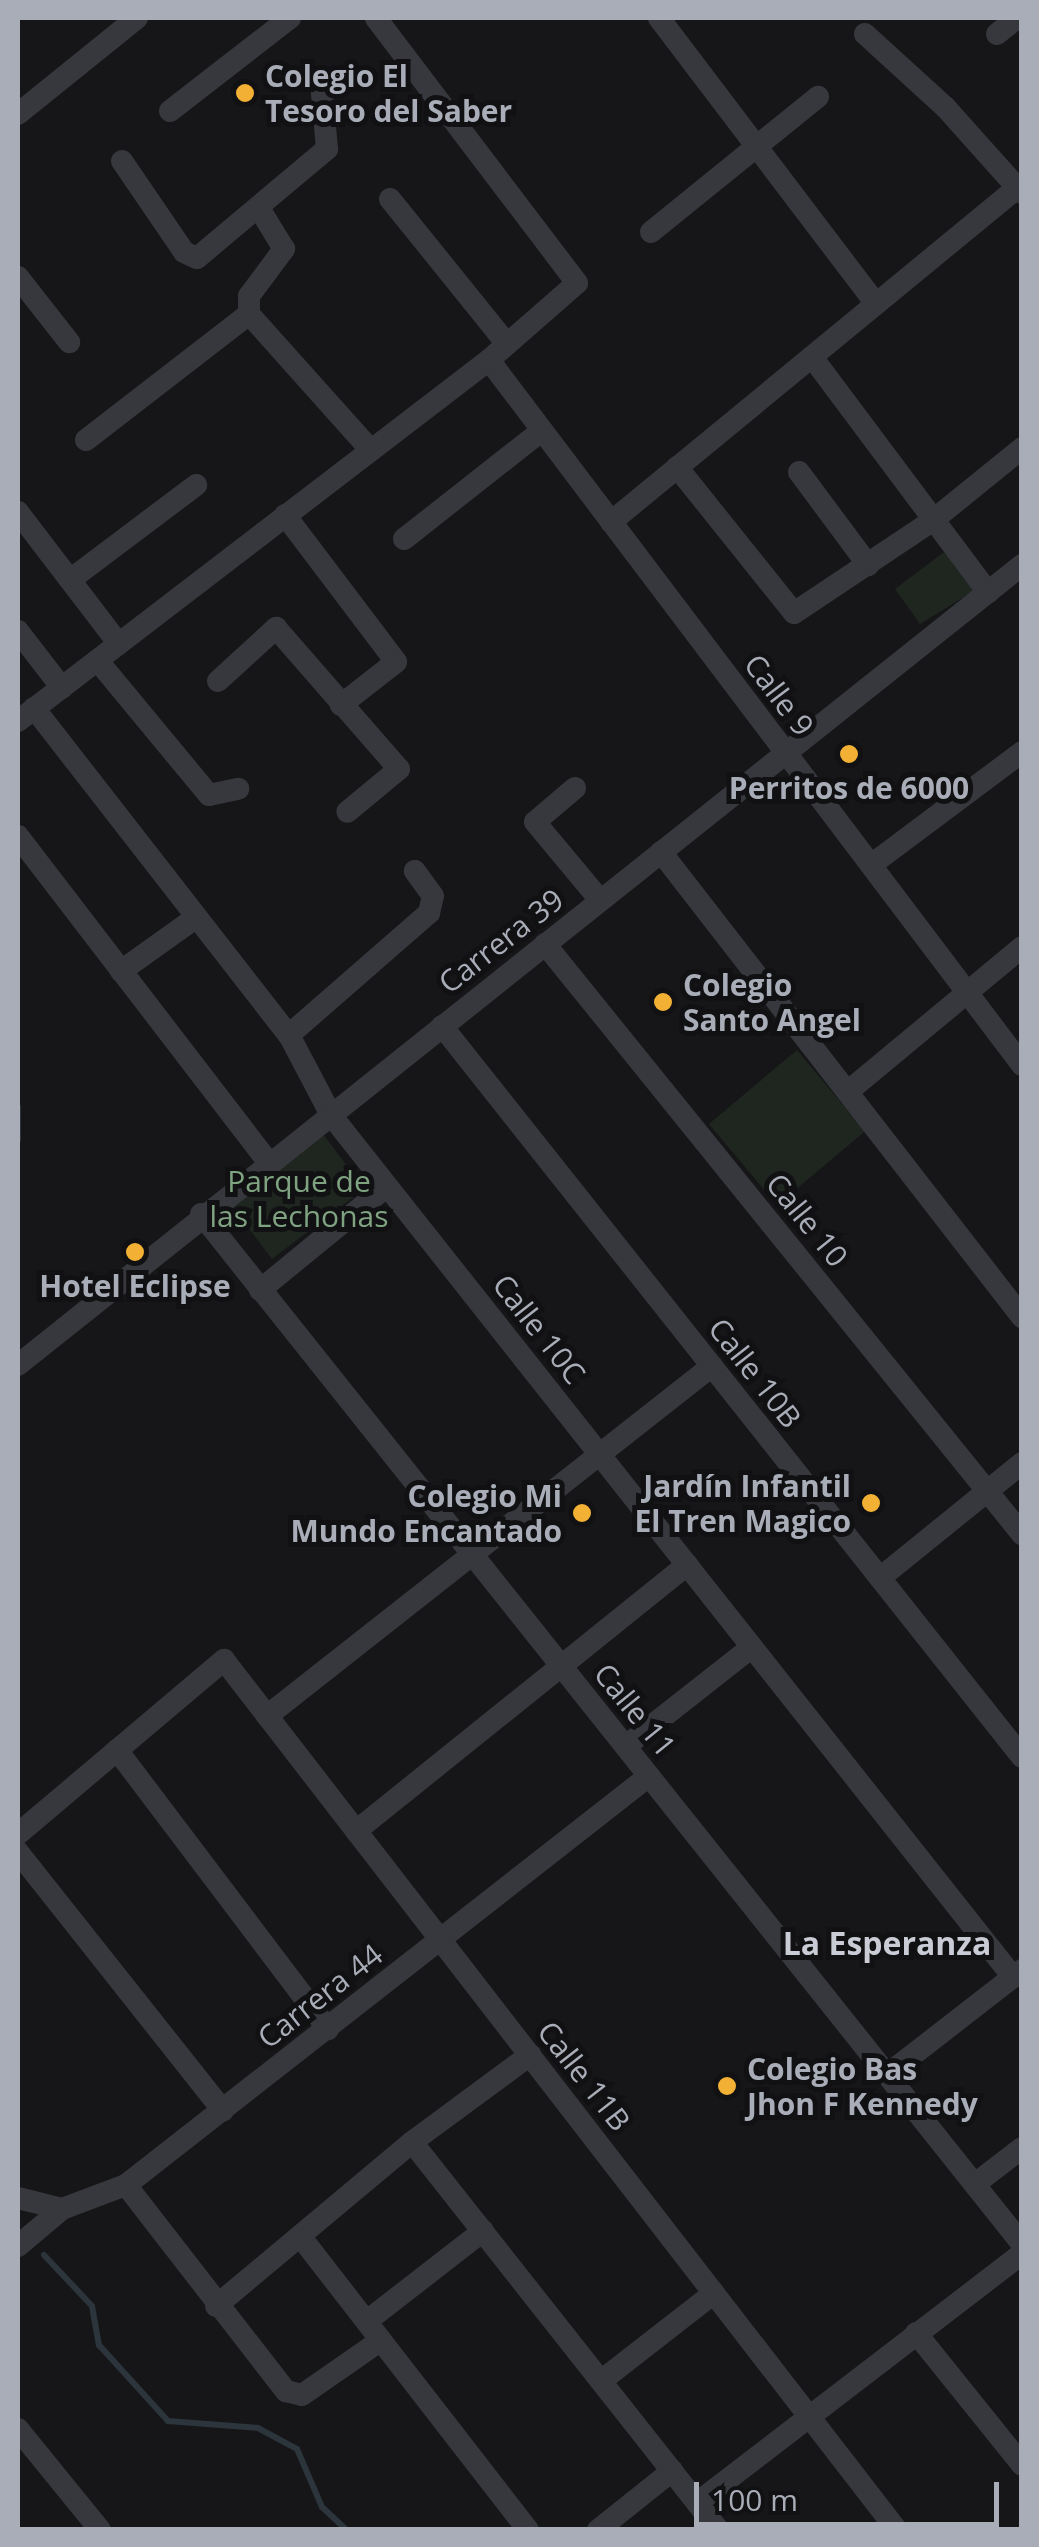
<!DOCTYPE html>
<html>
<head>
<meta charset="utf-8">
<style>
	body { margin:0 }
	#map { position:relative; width:1039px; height:2547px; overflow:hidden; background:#161618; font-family:"Open Sans",sans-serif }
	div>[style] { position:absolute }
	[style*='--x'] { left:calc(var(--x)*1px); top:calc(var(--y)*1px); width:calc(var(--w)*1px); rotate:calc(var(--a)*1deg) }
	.green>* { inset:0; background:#1e261f; transform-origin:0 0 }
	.stream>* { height:6px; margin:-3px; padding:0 3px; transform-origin:3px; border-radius:3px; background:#2c353c }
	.minor>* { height:22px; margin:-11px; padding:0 11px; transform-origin:11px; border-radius:11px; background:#37383d }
	.dots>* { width:28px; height:28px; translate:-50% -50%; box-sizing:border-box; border:5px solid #111113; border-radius:50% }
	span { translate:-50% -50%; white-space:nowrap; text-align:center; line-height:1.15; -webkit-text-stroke:10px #111113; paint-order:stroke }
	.poi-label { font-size:30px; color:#a8adb8; font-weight:700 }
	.left { translate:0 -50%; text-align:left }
	.right { translate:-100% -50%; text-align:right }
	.street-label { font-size:30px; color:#a8adb8 }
	.park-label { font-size:30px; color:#7fa381 }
	.neighbourhood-label { font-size:32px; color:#c9ccd4; font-weight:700 }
	.frame { position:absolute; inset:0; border:20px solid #a8adb8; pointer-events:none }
	.scale { position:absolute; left:694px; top:2482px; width:305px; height:45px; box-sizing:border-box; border:5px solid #a8adb8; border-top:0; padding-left:12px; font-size:30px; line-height:35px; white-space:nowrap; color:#a8adb8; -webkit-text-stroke:8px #111113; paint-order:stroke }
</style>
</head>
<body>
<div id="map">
	<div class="green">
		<div style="clip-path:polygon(944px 552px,977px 589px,920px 624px,895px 589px)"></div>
		<div style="left:797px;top:1050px;width:106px;height:115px;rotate:50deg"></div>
		<div style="left:323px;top:1134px;width:69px;height:116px;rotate:53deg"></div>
	</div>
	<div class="stream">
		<div style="--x:18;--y:1107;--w:33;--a:90"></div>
		<div style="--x:44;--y:2255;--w:70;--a:46.7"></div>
		<div style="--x:92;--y:2306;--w:40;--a:80"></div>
		<div style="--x:99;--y:2345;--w:103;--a:47.8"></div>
		<div style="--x:168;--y:2421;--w:90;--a:4.4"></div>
		<div style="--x:258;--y:2428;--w:44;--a:28.3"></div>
		<div style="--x:297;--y:2449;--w:63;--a:66.7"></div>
		<div style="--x:322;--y:2507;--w:34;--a:43"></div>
	</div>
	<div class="minor">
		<div style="--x:659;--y:18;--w:359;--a:52.8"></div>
		<div style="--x:865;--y:34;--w:110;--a:42.4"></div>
		<div style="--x:946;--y:108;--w:114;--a:48.2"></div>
		<div style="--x:997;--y:34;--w:26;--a:-39"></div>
		<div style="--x:170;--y:111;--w:152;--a:-37.8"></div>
		<div style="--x:18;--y:114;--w:153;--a:-38.9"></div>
		<div style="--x:122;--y:161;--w:110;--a:55.7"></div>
		<div style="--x:184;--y:252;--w:14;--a:25"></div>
		<div style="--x:197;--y:258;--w:170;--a:-40"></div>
		<div style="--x:327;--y:149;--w:56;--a:-95.1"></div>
		<div style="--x:322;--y:93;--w:23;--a:-47"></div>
		<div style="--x:390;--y:199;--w:185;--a:51.1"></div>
		<div style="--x:651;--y:232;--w:215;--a:-39"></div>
		<div style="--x:18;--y:277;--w:83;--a:51.9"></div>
		<div style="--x:249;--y:314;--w:180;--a:48.2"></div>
		<div style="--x:249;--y:314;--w:18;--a:-90"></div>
		<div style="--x:249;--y:296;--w:59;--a:-53.3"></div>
		<div style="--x:284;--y:249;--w:48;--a:-121.4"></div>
		<div style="--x:812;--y:357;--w:294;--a:53.2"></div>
		<div style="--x:489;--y:360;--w:884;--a:52.91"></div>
		<div style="--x:86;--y:440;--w:206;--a:-37.7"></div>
		<div style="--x:677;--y:467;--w:187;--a:51.3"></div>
		<div style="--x:794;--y:613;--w:166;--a:-33.7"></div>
		<div style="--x:932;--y:521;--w:116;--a:-39"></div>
		<div style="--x:799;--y:472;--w:116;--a:53.4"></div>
		<div style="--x:18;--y:512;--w:166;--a:52.6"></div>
		<div style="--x:285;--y:515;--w:184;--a:52.9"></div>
		<div style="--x:396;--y:662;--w:70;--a:142"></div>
		<div style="--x:611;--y:522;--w:526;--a:-39.44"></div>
		<div style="--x:404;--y:539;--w:174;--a:-38.2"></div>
		<div style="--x:70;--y:580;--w:158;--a:-37"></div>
		<div style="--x:18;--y:631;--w:72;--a:52.3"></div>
		<div style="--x:98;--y:661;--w:174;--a:50.4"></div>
		<div style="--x:209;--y:795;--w:30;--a:-12"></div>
		<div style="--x:218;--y:681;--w:79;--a:-42.4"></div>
		<div style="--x:276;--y:628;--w:187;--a:48.9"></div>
		<div style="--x:399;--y:769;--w:67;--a:140.4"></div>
		<div style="--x:34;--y:708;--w:415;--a:52.1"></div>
		<div style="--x:289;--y:1035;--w:90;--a:62.3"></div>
		<div style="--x:331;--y:1115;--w:1099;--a:51.65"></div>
		<div style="--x:18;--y:721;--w:593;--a:-37.47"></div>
		<div style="--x:489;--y:360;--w:117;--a:-41.2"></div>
		<div style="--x:577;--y:283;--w:333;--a:-127.2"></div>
		<div style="--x:575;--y:788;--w:52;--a:139.6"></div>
		<div style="--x:535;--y:822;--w:102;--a:50.2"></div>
		<div style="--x:18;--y:836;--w:411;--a:52.5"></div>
		<div style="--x:661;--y:852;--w:589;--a:52.18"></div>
		<div style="--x:871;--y:865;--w:189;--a:-36.8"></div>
		<div style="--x:545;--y:944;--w:759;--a:51.05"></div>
		<div style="--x:121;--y:971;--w:90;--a:-35.5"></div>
		<div style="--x:442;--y:1026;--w:933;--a:51.57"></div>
		<div style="--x:289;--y:1035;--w:186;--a:-41.1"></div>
		<div style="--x:429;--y:913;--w:17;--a:-77"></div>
		<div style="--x:433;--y:896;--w:31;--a:-126"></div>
		<div style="--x:851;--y:1089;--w:222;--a:-39.7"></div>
		<div style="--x:201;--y:1214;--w:1317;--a:51.44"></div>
		<div style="--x:260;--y:1290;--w:164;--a:-39.3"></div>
		<div style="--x:18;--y:1365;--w:1284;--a:-38.55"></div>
		<div style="--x:880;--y:1578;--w:183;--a:-39"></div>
		<div style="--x:267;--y:1716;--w:566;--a:-38.19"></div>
		<div style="--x:626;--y:1746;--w:160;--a:-38.2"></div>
		<div style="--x:117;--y:1750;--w:350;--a:52.9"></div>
		<div style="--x:356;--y:1831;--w:425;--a:-38.8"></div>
		<div style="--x:18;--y:1834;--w:270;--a:-40.2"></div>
		<div style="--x:224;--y:1660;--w:1100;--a:52.28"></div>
		<div style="--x:18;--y:1852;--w:330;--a:51.6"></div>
		<div style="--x:888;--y:2074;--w:170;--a:-37.8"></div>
		<div style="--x:412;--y:2142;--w:494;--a:51.7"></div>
		<div style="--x:975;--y:2184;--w:59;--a:-37.5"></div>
		<div style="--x:126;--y:2185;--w:261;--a:52.2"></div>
		<div style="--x:286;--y:2391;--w:16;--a:14"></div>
		<div style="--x:302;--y:2395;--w:96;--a:-34.8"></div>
		<div style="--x:18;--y:2198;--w:45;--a:14"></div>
		<div style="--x:300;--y:2236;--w:372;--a:52.2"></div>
		<div style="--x:18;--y:2246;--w:57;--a:-40.1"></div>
		<div style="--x:62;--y:2209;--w:68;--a:-20.6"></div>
		<div style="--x:126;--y:2185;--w:664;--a:-38.03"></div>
		<div style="--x:216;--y:2306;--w:256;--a:-39.9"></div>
		<div style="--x:412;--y:2142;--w:147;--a:-36.4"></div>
		<div style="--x:367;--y:2321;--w:147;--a:-37.8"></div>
		<div style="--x:916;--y:2333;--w:169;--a:51.2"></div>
		<div style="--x:601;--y:2381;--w:143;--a:-37.9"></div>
		<div style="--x:18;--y:2429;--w:130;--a:50.9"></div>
		<div style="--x:697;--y:2503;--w:409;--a:-37.5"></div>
		<div style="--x:598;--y:2530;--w:95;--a:-38.6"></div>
	</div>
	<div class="dots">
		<div style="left:245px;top:93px;background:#f2b134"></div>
		<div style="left:849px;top:754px;background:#f2b134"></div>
		<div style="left:663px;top:1002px;background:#f2b134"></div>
		<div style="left:135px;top:1252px;background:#f2b134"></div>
		<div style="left:871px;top:1503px;background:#f2b134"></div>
		<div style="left:582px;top:1513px;background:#f2b134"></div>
		<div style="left:727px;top:2086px;background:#f2b134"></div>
	</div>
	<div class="poi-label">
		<span class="left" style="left:265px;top:93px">Colegio El<br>Tesoro del Saber</span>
		<span style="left:849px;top:788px">Perritos de 6000</span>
		<span class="left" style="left:683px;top:1002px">Colegio<br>Santo Angel</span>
		<span style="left:135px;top:1286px">Hotel Eclipse</span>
		<span class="right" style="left:851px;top:1503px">Jardín Infantil<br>El Tren Magico</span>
		<span class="right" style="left:562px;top:1513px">Colegio Mi<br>Mundo Encantado</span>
		<span class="left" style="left:747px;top:2086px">Colegio Bas<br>Jhon F Kennedy</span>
	</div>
	<div class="street-label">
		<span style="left:779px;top:695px;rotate:53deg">Calle 9</span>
		<span style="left:501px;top:941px;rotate:-38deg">Carrera 39</span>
		<span style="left:807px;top:1220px;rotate:51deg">Calle 10</span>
		<span style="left:539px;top:1329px;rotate:52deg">Calle 10C</span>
		<span style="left:755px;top:1373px;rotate:52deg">Calle 10B</span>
		<span style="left:635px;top:1710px;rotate:51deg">Calle 11</span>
		<span style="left:320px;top:1996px;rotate:-38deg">Carrera 44</span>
		<span style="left:584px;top:2076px;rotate:52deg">Calle 11B</span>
	</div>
	<div class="park-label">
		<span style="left:299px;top:1198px">Parque de<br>las Lechonas</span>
	</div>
	<div class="neighbourhood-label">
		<span style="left:887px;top:1943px">La Esperanza</span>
	</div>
	<div class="frame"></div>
	<div class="scale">100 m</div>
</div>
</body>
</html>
